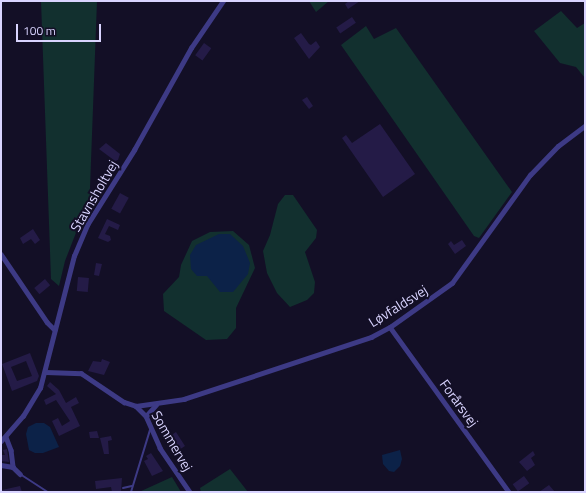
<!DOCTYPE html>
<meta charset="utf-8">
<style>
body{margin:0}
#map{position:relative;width:586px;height:493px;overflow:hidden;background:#130f26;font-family:"Titillium Web",sans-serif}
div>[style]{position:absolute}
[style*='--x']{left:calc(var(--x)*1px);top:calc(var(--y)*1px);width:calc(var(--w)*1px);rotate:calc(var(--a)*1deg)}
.green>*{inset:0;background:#12302f}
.water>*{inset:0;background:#0c2248}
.building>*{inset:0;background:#241b47;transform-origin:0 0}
.service>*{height:2px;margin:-1px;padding:0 1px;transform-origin:1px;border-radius:1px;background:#3d3a85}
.minor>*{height:4.5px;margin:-2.25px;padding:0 2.25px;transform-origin:2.25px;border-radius:2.25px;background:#3d3a85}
span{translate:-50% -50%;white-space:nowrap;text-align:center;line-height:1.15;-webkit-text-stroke:4px #130f26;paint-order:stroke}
.street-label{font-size:14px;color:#d9d4ff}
.frame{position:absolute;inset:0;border:2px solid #d9d4ff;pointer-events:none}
.scale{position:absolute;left:16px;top:24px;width:85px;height:18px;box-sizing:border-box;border:2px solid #d9d4ff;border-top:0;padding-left:5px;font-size:12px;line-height:14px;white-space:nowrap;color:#d9d4ff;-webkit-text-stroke:3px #130f26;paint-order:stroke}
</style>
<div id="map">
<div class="green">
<i style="clip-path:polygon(41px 1px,97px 1px,90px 188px,93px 197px,79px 225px,65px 261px,59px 286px,51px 279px)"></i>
<i style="clip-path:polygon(309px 1px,329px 1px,316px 12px)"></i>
<i style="clip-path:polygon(561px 11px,577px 28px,585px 23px,585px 78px,576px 67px,560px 63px,534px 31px)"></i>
<i style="clip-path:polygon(366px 26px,374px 39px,396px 28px,512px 192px,479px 238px,474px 236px,341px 45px)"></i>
<i style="clip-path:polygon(285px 195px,293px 195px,317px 230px,316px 238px,305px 252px,315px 282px,314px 293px,307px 300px,290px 307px,277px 293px,267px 273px,263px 251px,270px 235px,278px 204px)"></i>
<i style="clip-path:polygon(233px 231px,249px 245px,255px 268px,236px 308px,236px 328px,227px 339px,206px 340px,164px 311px,163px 294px,179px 277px,181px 265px,192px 241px,210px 232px)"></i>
<i style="clip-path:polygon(230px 469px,248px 492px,201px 492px,200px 488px)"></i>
<i style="clip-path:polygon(172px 477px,181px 492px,139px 492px)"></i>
</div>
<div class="water">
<i style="clip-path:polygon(219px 234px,230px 234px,243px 246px,250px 263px,248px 274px,233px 292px,220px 292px,207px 276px,197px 276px,191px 269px,190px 255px,196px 245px)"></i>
<i style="clip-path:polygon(36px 423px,44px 423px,50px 427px,59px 447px,43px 453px,35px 453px,29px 450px,26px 434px,28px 427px)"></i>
<i style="clip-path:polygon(400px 450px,402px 459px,400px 466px,394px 472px,389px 471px,383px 464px,382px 455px)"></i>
</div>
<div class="building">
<i style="clip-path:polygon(349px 1px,360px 1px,348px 9px,345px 4px)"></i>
<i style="left:352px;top:17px;width:7px;height:19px;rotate:56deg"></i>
<i style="clip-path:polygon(301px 33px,309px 44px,311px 45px,316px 41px,320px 47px,309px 59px,294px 38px)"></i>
<i style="left:204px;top:43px;width:9px;height:15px;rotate:36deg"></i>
<i style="clip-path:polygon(307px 97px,313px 106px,309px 109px,302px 100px)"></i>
<i style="clip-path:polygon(380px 124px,415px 174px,383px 197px,342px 138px,346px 135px,352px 143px)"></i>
<i style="clip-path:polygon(106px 143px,120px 154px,118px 160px,115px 161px,99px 149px)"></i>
<i style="left:120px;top:193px;width:10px;height:18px;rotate:29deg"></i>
<i style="clip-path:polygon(107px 219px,120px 225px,118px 230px,109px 226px,105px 234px,110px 236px,111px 240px,108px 242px,98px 238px)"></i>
<i style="clip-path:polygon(33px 229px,40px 240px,35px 244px,31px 239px,23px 244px,20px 238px)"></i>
<i style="clip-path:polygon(462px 240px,466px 246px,455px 254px,448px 244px,451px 241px,454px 245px)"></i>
<i style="clip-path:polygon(96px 263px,102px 264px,99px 276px,94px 275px)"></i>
<i style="left:78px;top:277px;width:11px;height:14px;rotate:5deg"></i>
<i style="left:45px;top:279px;width:8px;height:14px;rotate:50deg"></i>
<i style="clip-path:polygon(evenodd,30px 353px,39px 376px,37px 381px,12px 391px,2px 364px,30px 353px,26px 361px,32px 376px,17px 381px,11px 367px,26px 361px)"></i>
<i style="clip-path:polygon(102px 359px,110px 362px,104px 375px,88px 371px,93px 361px,101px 362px)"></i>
<i style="clip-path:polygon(50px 382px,59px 390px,66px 403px,76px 397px,79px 403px,71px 407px,80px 426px,59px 436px,52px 421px,58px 418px,62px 426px,70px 421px,56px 400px,46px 405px,44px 400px,56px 394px,47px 386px)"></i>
<i style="clip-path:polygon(97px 431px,99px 438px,90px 438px,89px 432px)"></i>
<i style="clip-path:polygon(167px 432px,170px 436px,176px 432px,185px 446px,179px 450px,170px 437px,166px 440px,163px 435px)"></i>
<i style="clip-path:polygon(111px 436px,112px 440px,108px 441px,109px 454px,104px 454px,100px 438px)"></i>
<i style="clip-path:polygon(7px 449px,9px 462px,1px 461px,1px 455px,5px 455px,3px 450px)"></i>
<i style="clip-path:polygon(533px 451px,535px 455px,531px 458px,535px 465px,527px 471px,519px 462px)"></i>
<i style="clip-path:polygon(151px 453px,163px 471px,152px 476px,144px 461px,148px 459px,146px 456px)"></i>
<i style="left:524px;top:476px;width:9px;height:14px;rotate:54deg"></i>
<i style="clip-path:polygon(122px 478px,121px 492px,112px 492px,111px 487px,96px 489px,95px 481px)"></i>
<i style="clip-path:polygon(549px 485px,555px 492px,539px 492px)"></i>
<i style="clip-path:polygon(20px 486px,22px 492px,2px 492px,2px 490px)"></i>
</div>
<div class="service">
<i style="--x:20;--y:474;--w:33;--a:33"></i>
<i style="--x:123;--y:488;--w:9;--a:-13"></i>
<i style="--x:131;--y:492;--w:65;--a:-73"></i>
</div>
<div class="minor">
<i style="--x:1;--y:254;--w:82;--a:55.9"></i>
<i style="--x:47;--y:322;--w:11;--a:45"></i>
<i style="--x:390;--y:327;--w:203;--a:54.2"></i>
<i style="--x:46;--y:372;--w:35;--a:2"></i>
<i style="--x:81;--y:373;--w:52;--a:34"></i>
<i style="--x:124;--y:402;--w:13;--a:18"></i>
<i style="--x:136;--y:406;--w:14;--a:45"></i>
<i style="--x:146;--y:416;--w:35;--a:66"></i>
<i style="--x:160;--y:448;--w:53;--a:55.7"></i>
<i style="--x:136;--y:406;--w:49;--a:-8.3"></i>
<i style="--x:184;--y:399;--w:197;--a:-18.3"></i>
<i style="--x:371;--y:337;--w:21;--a:-28"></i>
<i style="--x:390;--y:327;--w:76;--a:-35.4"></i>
<i style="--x:452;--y:283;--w:133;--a:-54.2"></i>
<i style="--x:530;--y:175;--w:40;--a:-46"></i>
<i style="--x:558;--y:146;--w:34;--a:-37"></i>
<i style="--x:146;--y:416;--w:15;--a:-48"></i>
<i style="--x:6;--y:437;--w:14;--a:69"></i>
<i style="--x:11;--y:450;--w:17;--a:83"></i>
<i style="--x:13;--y:467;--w:10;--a:45"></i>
<i style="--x:1;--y:441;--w:33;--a:-49"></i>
<i style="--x:23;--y:416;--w:33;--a:-59"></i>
<i style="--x:40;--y:388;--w:136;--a:-75.6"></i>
<i style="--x:74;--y:256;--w:34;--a:-67"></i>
<i style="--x:87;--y:225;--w:89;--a:-57.9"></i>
<i style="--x:134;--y:150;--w:117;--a:-60.8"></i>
<i style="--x:191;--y:48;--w:57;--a:-55.8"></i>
<i style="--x:1;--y:465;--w:12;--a:9"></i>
</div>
<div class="street-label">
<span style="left:94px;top:196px;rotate:-60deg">Stavnsholtvej</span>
<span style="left:398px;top:306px;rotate:-32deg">Løvfaldsvej</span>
<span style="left:459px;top:403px;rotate:54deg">Forårsvej</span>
<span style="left:172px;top:441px;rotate:60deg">Sommervej</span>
</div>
<div class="frame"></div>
<div class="scale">100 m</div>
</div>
